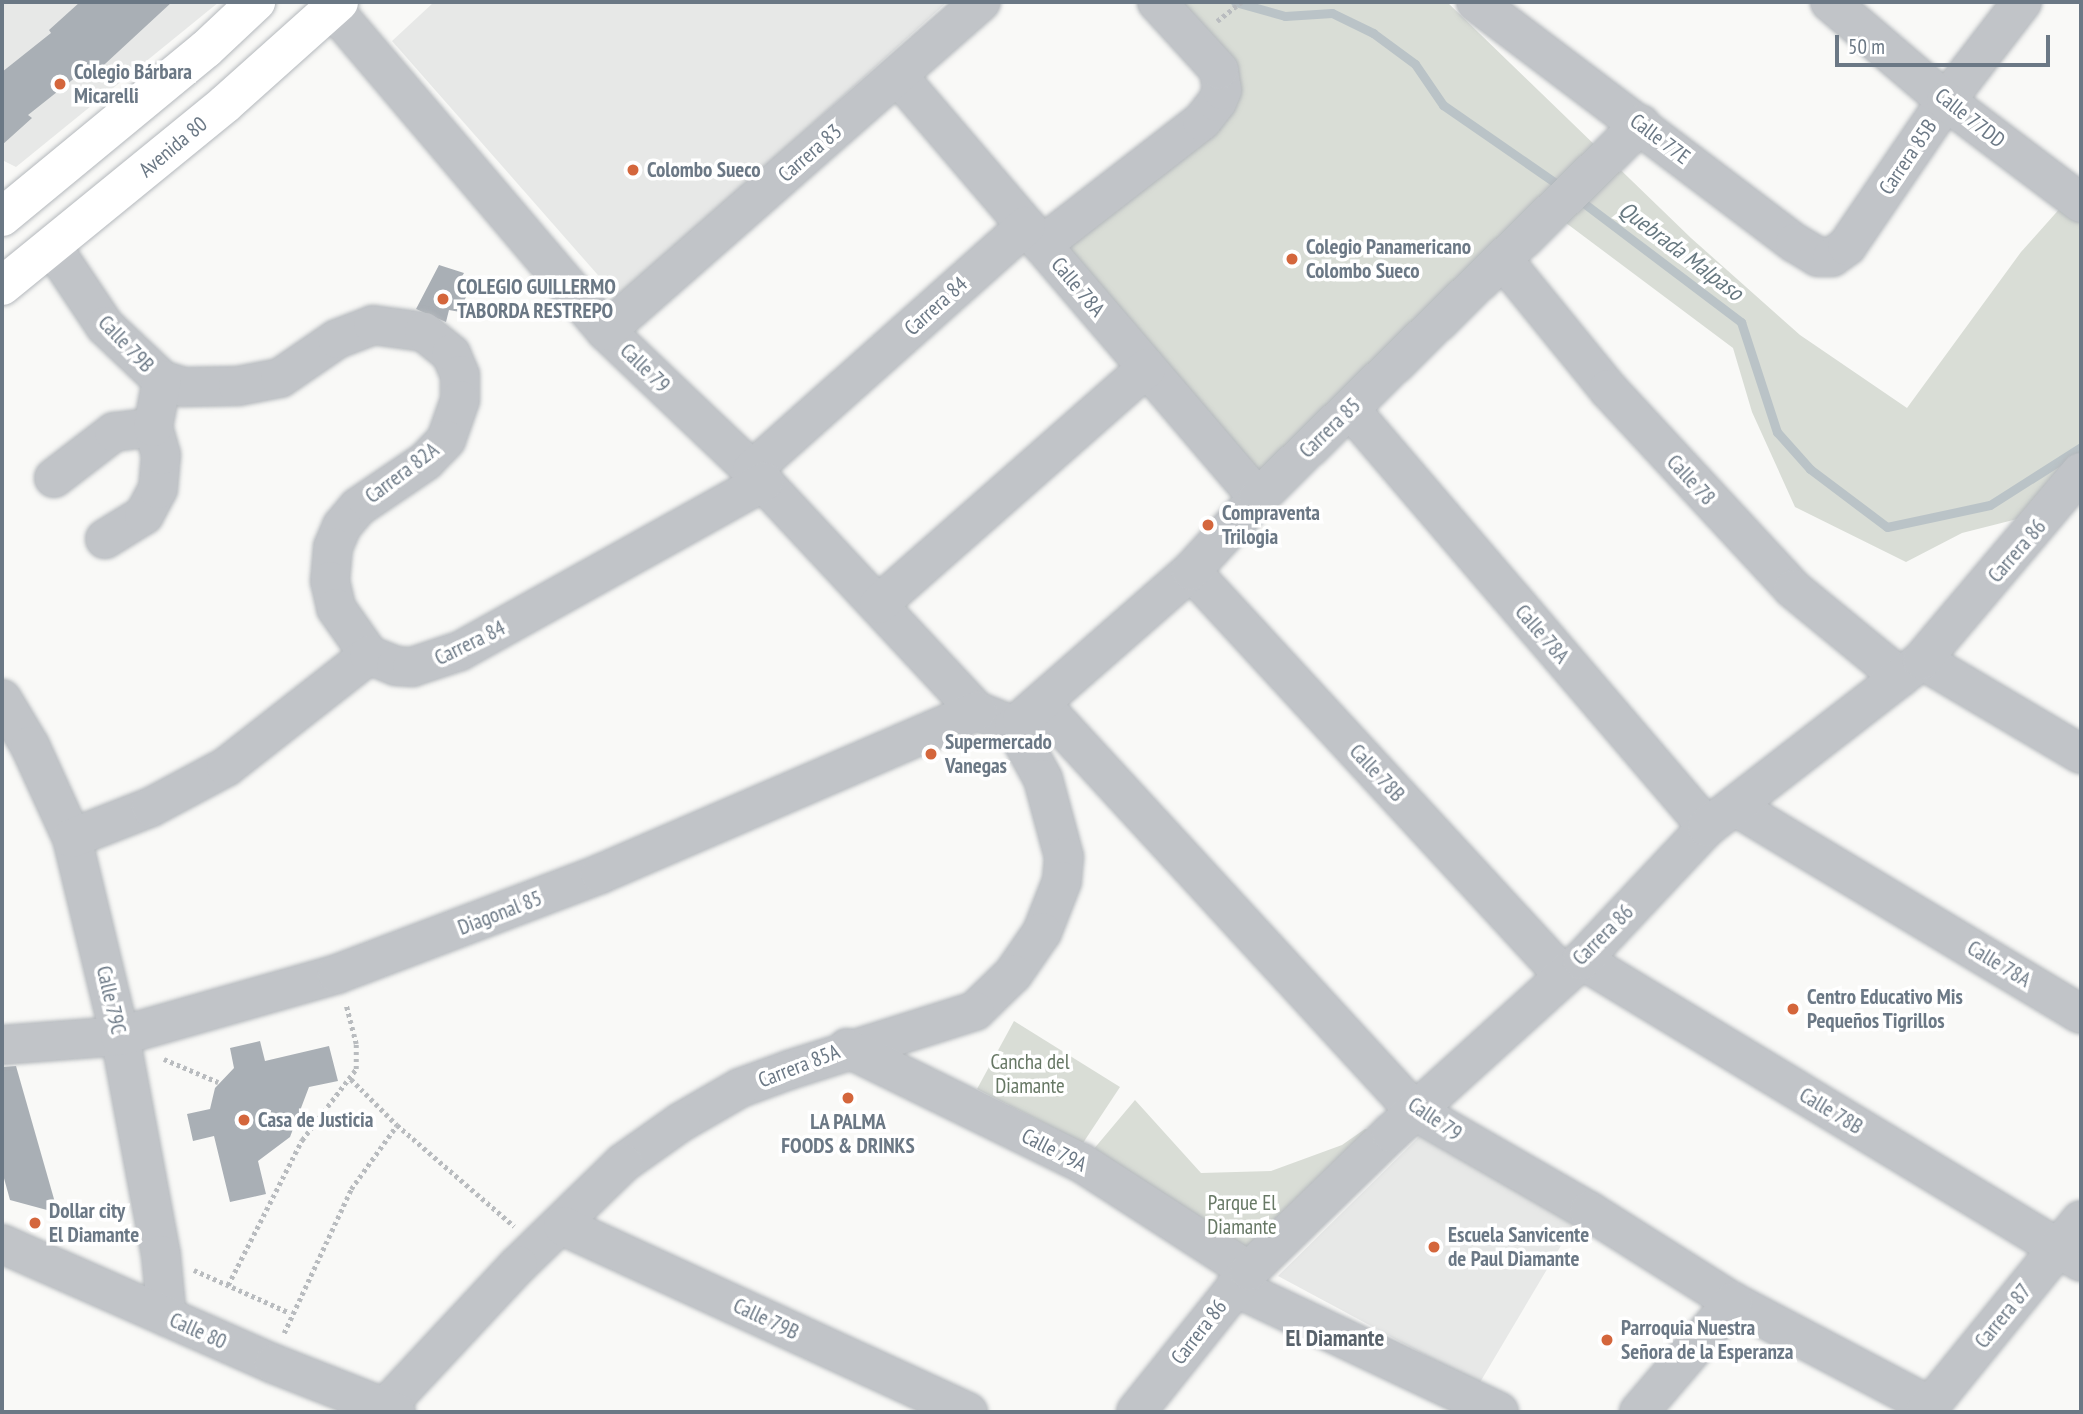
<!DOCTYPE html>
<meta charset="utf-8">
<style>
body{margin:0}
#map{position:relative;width:2083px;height:1414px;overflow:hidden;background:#f9f9f7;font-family:"PT Sans Narrow",sans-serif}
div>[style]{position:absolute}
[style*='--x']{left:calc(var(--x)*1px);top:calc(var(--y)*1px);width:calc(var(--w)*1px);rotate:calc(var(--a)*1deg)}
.built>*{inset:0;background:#e7e8e7}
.green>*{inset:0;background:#d9ddd6}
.stream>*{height:9px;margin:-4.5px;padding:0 4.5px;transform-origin:4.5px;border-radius:4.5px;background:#bac3c7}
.building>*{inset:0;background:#a9afb5}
.path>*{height:4.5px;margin-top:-2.25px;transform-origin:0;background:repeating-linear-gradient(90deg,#b9bcbf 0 3.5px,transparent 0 7px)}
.roads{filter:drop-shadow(0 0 2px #b4b8bc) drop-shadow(0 0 2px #b4b8bc)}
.minor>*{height:38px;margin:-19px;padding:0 19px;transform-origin:19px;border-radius:19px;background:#c1c4c8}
.major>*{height:38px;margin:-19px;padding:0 19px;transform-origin:19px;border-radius:19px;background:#fff}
.dots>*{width:19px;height:19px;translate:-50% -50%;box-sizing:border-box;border:4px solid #fff;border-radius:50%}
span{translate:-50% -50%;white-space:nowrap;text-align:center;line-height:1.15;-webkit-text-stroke:7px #fff;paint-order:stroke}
.poi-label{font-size:21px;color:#6b7885;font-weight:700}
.left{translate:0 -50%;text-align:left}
.street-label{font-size:21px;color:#6b7885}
.park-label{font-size:21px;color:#677865}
.water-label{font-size:23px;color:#677880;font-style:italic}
.neighbourhood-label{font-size:23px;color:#58626b;font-weight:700}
.frame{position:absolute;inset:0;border:4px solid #6b7885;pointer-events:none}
.scale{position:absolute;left:1835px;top:35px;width:215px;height:32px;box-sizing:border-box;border:4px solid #6b7885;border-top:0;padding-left:9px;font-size:21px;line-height:24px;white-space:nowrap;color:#6b7885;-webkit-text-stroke:5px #fff;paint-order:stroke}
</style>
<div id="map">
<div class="built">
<i style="clip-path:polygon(2px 2px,219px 2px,16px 167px,2px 160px)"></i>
<i style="clip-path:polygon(434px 2px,947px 2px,619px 299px,392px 41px)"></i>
<i style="clip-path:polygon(1425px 1131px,1578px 1217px,1479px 1384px,1278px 1276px)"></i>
</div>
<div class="green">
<i style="clip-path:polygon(1154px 2px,1447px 2px,1691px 238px,1800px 335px,1907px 408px,2021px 252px,2062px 206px,2081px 219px,2081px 464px,2049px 511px,1962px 533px,1906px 562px,1795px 507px,1752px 412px,1733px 348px,1562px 220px,1260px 501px,1045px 243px,1222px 90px)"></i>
<i style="clip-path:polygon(1014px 1021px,1120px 1087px,1083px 1143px,977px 1089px)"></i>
<i style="clip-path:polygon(1135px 1100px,1201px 1173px,1271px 1171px,1342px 1145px,1365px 1129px,1391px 1133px,1249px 1271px,1082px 1163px)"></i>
</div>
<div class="stream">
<i style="--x:1235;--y:2;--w:52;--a:15.6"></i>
<i style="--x:1285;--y:16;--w:47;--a:-3.7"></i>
<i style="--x:1332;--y:13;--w:46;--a:26"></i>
<i style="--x:1373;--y:33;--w:52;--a:36.4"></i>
<i style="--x:1415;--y:64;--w:50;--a:55.7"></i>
<i style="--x:1443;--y:105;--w:146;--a:34.7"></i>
<i style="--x:1577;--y:198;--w:206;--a:37.1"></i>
<i style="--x:1741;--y:322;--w:116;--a:71.9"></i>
<i style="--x:1777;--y:432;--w:50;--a:48.3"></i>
<i style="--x:1810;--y:469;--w:96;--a:37"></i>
<i style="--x:1887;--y:527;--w:105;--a:-12.1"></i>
<i style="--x:1990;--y:505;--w:108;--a:-32.5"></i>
</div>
<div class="building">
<i style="clip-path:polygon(80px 2px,172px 2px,92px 76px,86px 69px,28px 115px,32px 118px,2px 145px,2px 72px,51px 33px,49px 30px)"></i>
<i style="clip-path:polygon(439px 265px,464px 273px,457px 285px,469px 289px,460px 312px,449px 310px,446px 322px,416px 309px)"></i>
<i style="clip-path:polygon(260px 1041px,265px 1061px,329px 1046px,338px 1081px,309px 1087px,290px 1137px,258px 1161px,266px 1194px,230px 1202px,214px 1136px,193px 1141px,187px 1114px,210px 1109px,215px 1088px,234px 1068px,230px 1048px)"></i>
<i style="clip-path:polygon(16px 1066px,58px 1213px,10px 1200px,2px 1171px,2px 1067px)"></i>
</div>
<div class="path">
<i style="--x:1217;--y:21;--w:31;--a:-38"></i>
<i style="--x:164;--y:1059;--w:59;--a:23.1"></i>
<i style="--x:351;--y:1079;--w:65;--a:45"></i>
<i style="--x:397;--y:1125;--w:155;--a:40.8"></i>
<i style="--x:194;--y:1270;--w:105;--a:24.1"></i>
<i style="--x:228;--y:1285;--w:163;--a:-63"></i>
<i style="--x:302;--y:1140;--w:89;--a:-52.7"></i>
<i style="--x:356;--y:1069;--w:25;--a:-90"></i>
<i style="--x:356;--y:1044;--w:40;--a:-104.4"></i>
<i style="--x:284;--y:1333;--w:159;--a:-65"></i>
<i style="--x:351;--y:1189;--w:79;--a:-54.3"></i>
</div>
<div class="roads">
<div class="minor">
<i style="--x:1476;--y:2;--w:400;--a:37.1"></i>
<i style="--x:1795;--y:243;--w:27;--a:31"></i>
<i style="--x:1818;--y:257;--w:14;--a:0"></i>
<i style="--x:1832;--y:257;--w:19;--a:-36"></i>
<i style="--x:1847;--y:246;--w:176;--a:-55.7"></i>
<i style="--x:1946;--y:101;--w:125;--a:-52.5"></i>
<i style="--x:1830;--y:2;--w:153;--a:40.5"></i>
<i style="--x:1946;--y:101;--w:169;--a:37.1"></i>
<i style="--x:332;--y:8;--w:424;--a:49.7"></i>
<i style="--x:606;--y:331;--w:202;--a:43.6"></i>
<i style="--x:752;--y:470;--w:330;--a:47"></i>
<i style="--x:977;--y:711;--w:40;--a:22"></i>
<i style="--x:1014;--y:726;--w:60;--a:61.3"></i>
<i style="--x:1043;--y:779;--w:81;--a:74.9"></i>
<i style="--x:1064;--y:857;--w:24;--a:95"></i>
<i style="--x:1062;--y:881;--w:55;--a:111.4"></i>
<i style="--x:1042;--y:932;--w:51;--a:124.6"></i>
<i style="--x:1013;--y:974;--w:53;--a:135.8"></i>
<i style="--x:975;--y:1011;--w:195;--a:162.4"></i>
<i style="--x:789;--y:1070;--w:52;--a:159.8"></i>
<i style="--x:740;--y:1088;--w:68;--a:150"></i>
<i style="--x:681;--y:1122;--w:71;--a:144.7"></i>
<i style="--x:623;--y:1163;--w:146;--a:135.8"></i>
<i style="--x:518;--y:1265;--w:201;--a:133"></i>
<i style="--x:898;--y:76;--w:555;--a:49.53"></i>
<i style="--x:1042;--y:245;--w:202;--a:-37.8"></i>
<i style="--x:1202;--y:121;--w:24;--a:-52"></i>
<i style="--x:1217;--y:102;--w:13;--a:-67"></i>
<i style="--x:1222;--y:90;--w:20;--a:-99"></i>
<i style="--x:1219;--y:70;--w:92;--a:-132.4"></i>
<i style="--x:53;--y:248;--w:94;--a:56.3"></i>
<i style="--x:105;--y:326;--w:79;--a:43.5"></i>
<i style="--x:162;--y:380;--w:23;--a:18"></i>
<i style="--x:184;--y:387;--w:54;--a:-1.1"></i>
<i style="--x:238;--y:386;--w:43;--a:-10.8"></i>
<i style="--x:280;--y:378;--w:69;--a:-34.4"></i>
<i style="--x:337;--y:339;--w:39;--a:-21"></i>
<i style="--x:373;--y:325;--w:51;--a:7.8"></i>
<i style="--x:424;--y:332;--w:35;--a:39"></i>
<i style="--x:451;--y:354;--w:23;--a:67"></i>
<i style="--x:460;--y:375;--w:25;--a:90"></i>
<i style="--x:460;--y:400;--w:42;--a:109.3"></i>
<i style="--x:446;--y:440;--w:29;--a:134"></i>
<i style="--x:426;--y:461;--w:82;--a:145.9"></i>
<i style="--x:358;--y:507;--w:25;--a:130"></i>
<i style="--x:342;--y:526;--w:23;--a:113"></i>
<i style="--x:333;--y:547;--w:34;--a:95"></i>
<i style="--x:330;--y:581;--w:28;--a:77"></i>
<i style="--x:336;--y:608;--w:57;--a:54.9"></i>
<i style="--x:1504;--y:261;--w:165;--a:50.9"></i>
<i style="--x:1608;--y:389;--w:272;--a:47.2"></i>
<i style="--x:1793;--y:589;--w:139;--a:39.4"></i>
<i style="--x:606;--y:331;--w:499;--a:-41.3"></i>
<i style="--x:1350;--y:409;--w:550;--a:49.5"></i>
<i style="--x:752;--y:470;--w:367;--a:-41.7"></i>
<i style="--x:54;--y:478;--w:76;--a:-37.5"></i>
<i style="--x:114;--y:432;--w:39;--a:-7"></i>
<i style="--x:105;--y:539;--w:46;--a:-31.6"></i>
<i style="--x:144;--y:515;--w:30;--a:-62"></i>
<i style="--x:158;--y:489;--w:34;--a:-85"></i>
<i style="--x:161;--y:455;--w:29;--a:-106"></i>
<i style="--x:153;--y:427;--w:48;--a:-79.2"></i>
<i style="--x:1191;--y:571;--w:549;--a:47.36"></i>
<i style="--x:879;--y:604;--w:357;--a:-41.4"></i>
<i style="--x:1922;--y:660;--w:185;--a:30.6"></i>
<i style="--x:2;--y:699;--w:55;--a:59.2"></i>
<i style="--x:30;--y:746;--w:101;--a:65.5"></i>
<i style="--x:72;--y:838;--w:204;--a:76.4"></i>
<i style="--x:120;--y:1036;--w:223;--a:79.4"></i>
<i style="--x:161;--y:1255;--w:62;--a:84.5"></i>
<i style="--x:1042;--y:705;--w:551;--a:47.43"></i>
<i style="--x:1415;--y:1111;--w:201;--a:29.9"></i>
<i style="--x:1589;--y:1211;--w:170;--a:32.3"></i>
<i style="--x:1733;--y:1302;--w:223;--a:27.8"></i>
<i style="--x:1022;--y:719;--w:225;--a:-41.2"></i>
<i style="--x:1191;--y:571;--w:99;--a:-47.5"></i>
<i style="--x:1258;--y:498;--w:535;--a:-44.32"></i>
<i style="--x:1736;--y:807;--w:402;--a:31"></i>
<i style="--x:72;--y:838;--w:85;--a:-21.4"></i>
<i style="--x:151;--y:807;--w:85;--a:-28.1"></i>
<i style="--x:226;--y:767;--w:182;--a:-38.1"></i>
<i style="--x:369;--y:655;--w:29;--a:22"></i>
<i style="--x:396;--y:666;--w:16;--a:4"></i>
<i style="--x:412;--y:667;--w:51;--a:-18.4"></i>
<i style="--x:460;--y:651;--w:348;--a:-29.1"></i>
<i style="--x:1582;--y:960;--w:583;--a:31.18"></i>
<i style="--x:2;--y:1045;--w:118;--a:-4.4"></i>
<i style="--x:120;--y:1036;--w:226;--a:-15.9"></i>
<i style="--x:337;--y:974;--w:281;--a:-20.8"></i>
<i style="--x:600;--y:874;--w:411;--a:-23.4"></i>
<i style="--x:847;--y:1048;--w:262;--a:26.1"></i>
<i style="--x:1082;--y:1163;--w:199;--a:32.9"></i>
<i style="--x:563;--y:1226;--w:446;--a:24.7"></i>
<i style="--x:2;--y:1244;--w:297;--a:23.8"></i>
<i style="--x:274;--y:1364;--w:131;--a:21.5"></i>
<i style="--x:1235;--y:1287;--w:292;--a:25.3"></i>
<i style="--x:1136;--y:1412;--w:181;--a:-51.3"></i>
<i style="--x:1249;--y:1271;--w:198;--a:-44.2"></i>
<i style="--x:1391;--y:1133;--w:258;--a:-42.2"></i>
<i style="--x:1582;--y:960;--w:183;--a:-46.8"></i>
<i style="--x:1707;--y:827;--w:272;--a:-37.8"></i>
<i style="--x:1922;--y:660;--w:246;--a:-49.8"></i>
<i style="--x:1639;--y:1412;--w:145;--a:-49.5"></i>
<i style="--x:1925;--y:1412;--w:247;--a:-50.9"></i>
</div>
<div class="major">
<i style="--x:2;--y:217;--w:264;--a:-39.5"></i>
<i style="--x:206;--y:49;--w:69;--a:-43.2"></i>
<i style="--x:2;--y:286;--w:288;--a:-39.2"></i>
<i style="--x:225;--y:104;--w:153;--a:-41.8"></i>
</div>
</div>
<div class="dots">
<i style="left:60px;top:84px;background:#d4663c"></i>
<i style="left:633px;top:170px;background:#d4663c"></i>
<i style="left:1292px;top:259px;background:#d4663c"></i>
<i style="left:443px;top:299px;background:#d4663c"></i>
<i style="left:1208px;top:525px;background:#d4663c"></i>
<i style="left:931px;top:754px;background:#d4663c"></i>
<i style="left:1793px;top:1009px;background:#d4663c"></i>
<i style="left:848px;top:1098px;background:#d4663c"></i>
<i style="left:244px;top:1120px;background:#d4663c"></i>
<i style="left:35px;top:1223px;background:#d4663c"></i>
<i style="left:1434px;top:1247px;background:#d4663c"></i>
<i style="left:1607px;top:1340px;background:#d4663c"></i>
</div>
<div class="poi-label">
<span class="left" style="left:74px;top:84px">Colegio Bárbara<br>Micarelli</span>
<span class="left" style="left:647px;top:170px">Colombo Sueco</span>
<span class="left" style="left:1306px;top:259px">Colegio Panamericano<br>Colombo Sueco</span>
<span class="left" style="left:457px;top:299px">COLEGIO GUILLERMO<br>TABORDA RESTREPO</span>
<span class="left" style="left:1222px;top:525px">Compraventa<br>Trilogia</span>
<span class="left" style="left:945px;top:754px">Supermercado<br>Vanegas</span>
<span class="left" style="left:1807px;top:1009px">Centro Educativo Mis<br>Pequeños Tigrillos</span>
<span class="left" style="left:258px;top:1120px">Casa de Justicia</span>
<span style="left:848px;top:1134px">LA PALMA<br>FOODS &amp; DRINKS</span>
<span class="left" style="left:49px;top:1223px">Dollar city<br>El Diamante</span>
<span class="left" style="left:1448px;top:1247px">Escuela Sanvicente<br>de Paul Diamante</span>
<span class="left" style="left:1621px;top:1340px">Parroquia Nuestra<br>Señora de la Esperanza</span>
</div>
<div class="street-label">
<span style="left:1970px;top:118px;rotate:38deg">Calle 77DD</span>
<span style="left:1660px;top:139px;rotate:37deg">Calle 77E</span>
<span style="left:173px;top:147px;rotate:-40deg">Avenida 80</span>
<span style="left:810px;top:153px;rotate:-41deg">Carrera 83</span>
<span style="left:1908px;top:157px;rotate:-56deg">Carrera 85B</span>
<span style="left:1078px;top:287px;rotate:50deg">Calle 78A</span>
<span style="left:936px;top:306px;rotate:-42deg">Carrera 84</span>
<span style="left:126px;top:344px;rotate:46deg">Calle 79B</span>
<span style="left:645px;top:368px;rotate:44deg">Calle 79</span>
<span style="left:1330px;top:428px;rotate:-44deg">Carrera 85</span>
<span style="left:402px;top:473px;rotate:-37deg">Carrera 82A</span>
<span style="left:1691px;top:480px;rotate:47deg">Calle 78</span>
<span style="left:2017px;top:551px;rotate:-49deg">Carrera 86</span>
<span style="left:1542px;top:634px;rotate:49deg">Calle 78A</span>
<span style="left:470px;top:643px;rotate:-26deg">Carrera 84</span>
<span style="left:1377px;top:773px;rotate:47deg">Calle 78B</span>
<span style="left:500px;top:913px;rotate:-21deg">Diagonal 85</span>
<span style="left:1603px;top:935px;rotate:-45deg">Carrera 86</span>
<span style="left:1999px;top:964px;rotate:31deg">Calle 78A</span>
<span style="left:111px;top:1000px;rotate:77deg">Calle 79C</span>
<span style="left:799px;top:1066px;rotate:-21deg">Carrera 85A</span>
<span style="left:1831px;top:1111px;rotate:31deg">Calle 78B</span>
<span style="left:1435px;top:1119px;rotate:34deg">Calle 79</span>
<span style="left:1054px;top:1150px;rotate:27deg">Calle 79A</span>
<span style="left:2003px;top:1316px;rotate:-51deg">Carrera 87</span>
<span style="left:766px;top:1319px;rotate:25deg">Calle 79B</span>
<span style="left:198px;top:1331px;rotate:24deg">Calle 80</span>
<span style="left:1199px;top:1332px;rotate:-52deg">Carrera 86</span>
</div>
<div class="park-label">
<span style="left:1030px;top:1074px">Cancha del<br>Diamante</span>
<span style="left:1242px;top:1215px">Parque El<br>Diamante</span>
</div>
<div class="water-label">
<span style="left:1681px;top:251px;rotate:37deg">Quebrada Malpaso</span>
</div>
<div class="neighbourhood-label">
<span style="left:1335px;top:1338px">El Diamante</span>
</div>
<div class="frame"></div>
<div class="scale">50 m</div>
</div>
